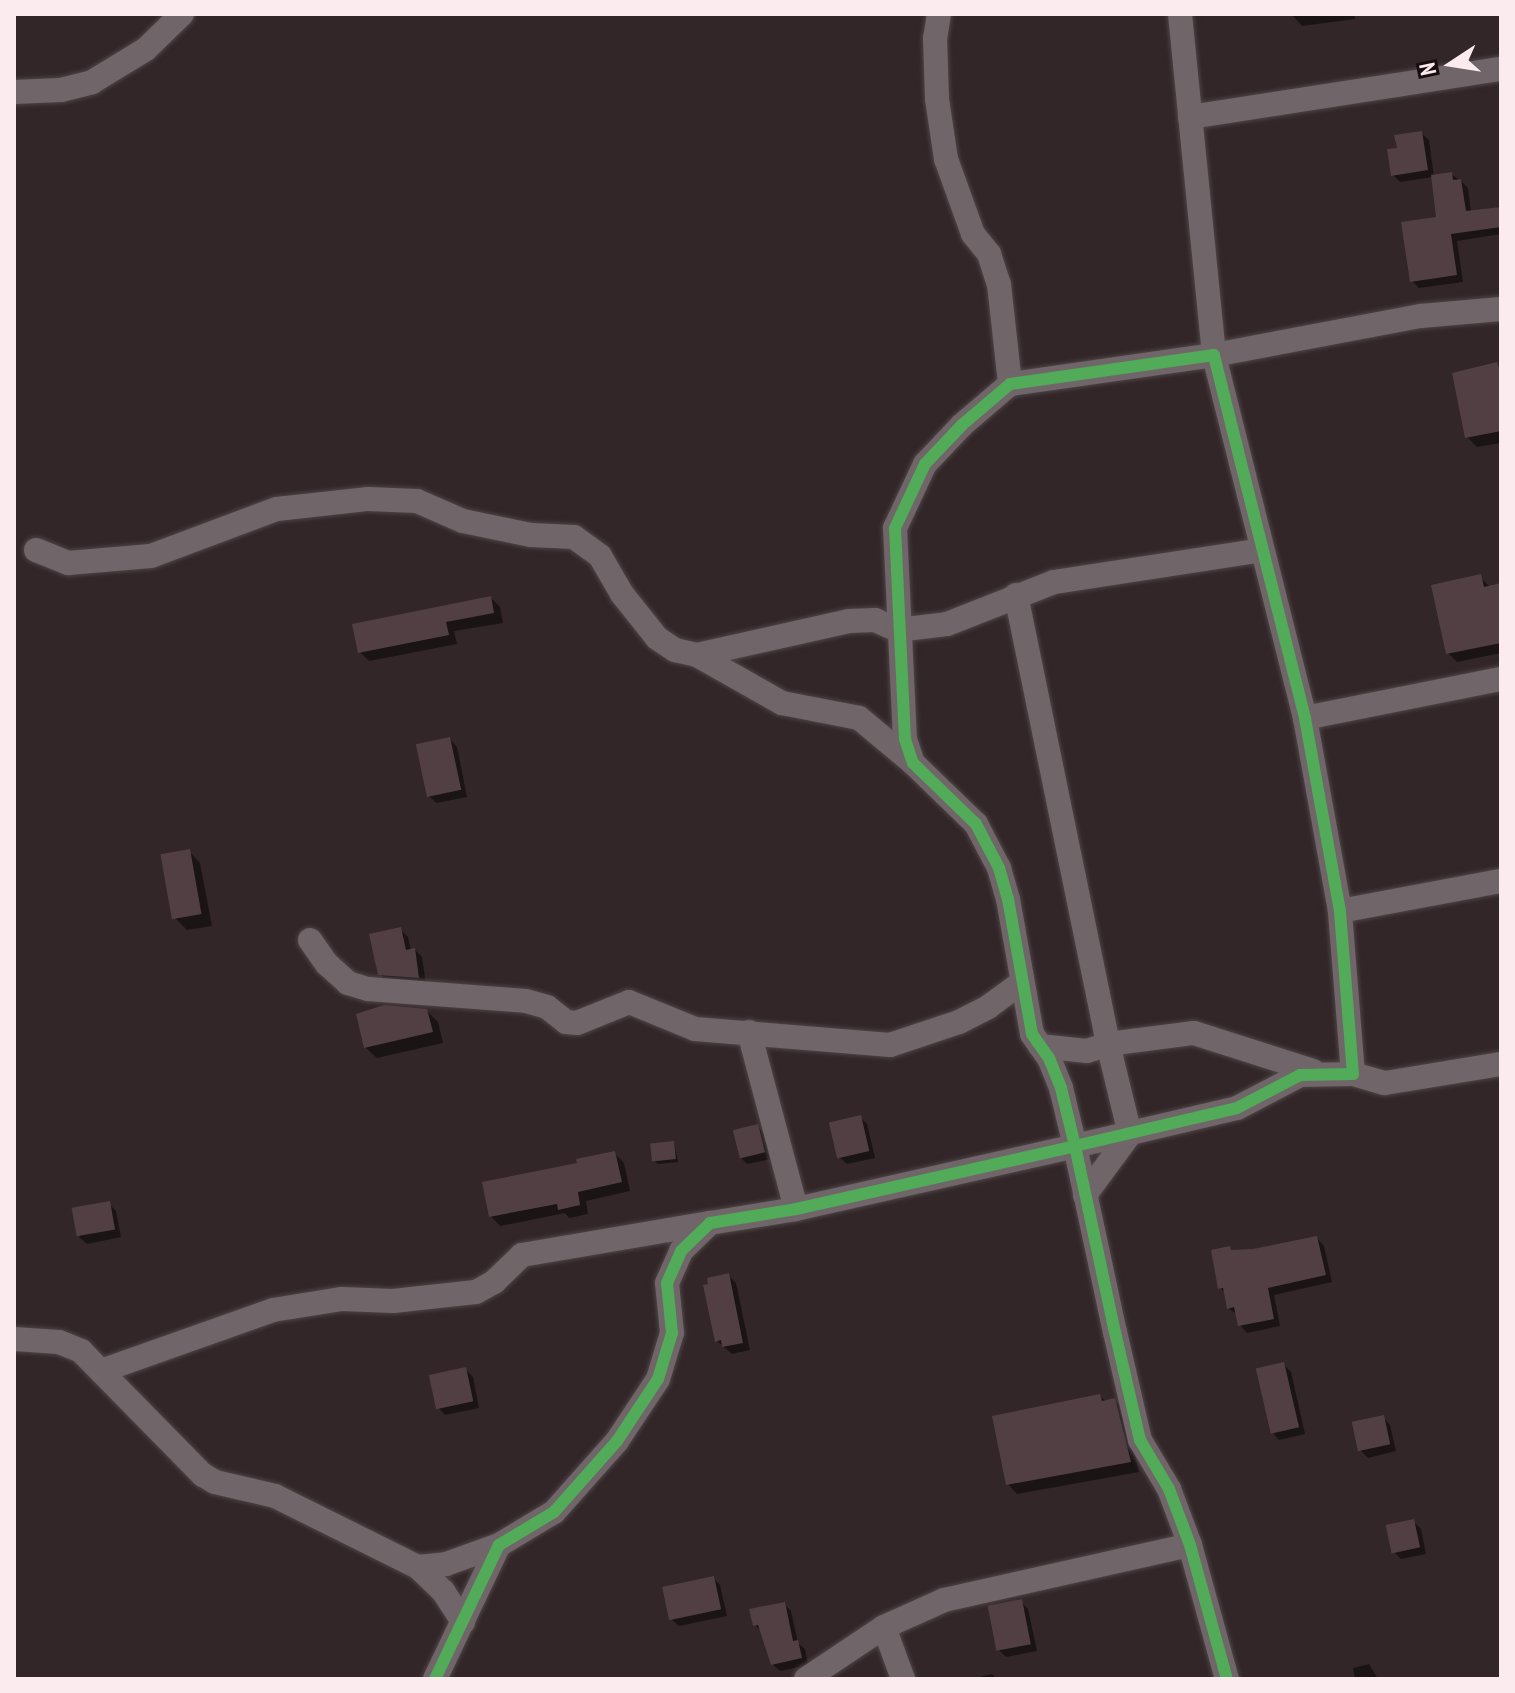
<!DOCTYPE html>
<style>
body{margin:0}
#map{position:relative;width:1515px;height:1693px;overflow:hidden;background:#322629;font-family:"PT Sans Narrow",sans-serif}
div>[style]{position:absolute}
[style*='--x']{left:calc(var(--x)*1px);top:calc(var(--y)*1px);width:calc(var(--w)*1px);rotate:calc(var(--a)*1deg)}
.shadow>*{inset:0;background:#0007}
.building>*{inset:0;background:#523f44;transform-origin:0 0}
.roads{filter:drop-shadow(0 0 2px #4e4446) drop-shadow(0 0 2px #4e4446)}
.minor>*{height:24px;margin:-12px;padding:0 12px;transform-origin:12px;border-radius:12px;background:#706568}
.cycleway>*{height:12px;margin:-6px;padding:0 6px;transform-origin:6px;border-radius:6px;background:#51ab58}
span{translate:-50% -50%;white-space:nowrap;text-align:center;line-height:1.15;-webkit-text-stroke:6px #180d10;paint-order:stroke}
.frame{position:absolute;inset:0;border:16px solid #fcebee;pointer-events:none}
.north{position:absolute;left:1411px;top:24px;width:80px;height:80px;-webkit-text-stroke:6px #180d10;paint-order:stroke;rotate:258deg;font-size:22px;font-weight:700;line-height:32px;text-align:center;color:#fcebee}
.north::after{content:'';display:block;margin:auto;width:28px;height:36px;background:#fcebee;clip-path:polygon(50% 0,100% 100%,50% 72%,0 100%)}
</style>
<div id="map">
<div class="shadow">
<i style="clip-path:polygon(1354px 14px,1355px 19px,1302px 26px,1291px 14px)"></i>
<i style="clip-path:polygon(1421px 133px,1429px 140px,1434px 177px,1451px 174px,1461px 181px,1468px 188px,1471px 212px,1501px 208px,1501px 234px,1457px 241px,1463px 282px,1419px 288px,1412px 281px,1439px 217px,1433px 177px,1400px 182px,1393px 175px,1399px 149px)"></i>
<i style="clip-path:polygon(1496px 364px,1501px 369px,1501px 443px,1477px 447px,1467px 437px)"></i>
<i style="clip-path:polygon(1480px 577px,1490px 587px,1501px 585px,1501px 653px,1457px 662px,1448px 653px)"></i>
<i style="clip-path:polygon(491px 598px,500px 607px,503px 623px,454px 631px,457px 644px,369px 661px,360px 652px)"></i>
<i style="clip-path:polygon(450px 739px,457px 747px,467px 797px,436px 803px,429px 796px)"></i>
<i style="clip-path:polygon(189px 851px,200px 863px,212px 926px,187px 930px,176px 919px)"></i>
<i style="clip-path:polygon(400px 929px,408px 937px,411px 951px,415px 950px,422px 957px,426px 984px,387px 981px,380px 974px)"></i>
<i style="clip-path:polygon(426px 1010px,438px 1022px,443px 1043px,377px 1058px,365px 1047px)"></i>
<i style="clip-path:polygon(860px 1117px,867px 1124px,875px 1158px,847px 1164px,839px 1157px)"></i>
<i style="clip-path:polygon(757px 1126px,765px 1134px,771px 1159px,747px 1164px,739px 1156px)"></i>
<i style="clip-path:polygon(674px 1143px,678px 1162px,658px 1164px,654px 1161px)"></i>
<i style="clip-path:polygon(614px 1153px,624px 1163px,630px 1191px,586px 1201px,588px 1214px,569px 1218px,565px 1213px,500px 1226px,491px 1216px)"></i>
<i style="clip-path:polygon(109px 1204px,116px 1211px,121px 1237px,87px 1244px,79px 1237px)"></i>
<i style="clip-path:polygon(1317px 1238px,1324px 1246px,1332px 1282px,1274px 1295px,1280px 1326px,1247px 1333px,1240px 1325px,1238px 1315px,1228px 1308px,1226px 1294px,1220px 1288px,1230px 1249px,1233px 1252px,1253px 1251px)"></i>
<i style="clip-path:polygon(729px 1276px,736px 1283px,750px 1350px,732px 1354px,717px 1341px)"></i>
<i style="clip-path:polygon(1283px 1364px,1291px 1372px,1305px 1434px,1279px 1440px,1272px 1432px)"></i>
<i style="clip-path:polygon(465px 1369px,473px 1377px,479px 1408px,445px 1415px,438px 1407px)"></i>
<i style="clip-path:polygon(1100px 1396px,1106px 1402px,1114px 1400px,1124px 1410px,1139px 1472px,1017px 1494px,1008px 1484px)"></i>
<i style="clip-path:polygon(1383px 1417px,1390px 1425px,1396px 1451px,1368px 1458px,1360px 1450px)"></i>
<i style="clip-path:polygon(1414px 1522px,1421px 1529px,1426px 1554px,1401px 1559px,1394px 1552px)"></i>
<i style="clip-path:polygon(713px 1578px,720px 1585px,727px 1616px,679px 1626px,671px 1619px)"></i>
<i style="clip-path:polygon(1021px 1602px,1028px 1609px,1037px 1651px,1006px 1657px,999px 1650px)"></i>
<i style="clip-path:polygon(784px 1604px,791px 1611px,798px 1643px,805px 1649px,808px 1665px,780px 1671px,772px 1664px,763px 1633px,755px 1625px)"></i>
<i style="clip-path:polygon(1369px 1664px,1378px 1679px,1355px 1679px,1353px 1668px)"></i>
<i style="clip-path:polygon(992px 1674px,997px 1679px,971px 1679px)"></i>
</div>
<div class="building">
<i style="clip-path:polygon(1422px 131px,1428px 170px,1391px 176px,1387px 149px,1397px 148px,1394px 135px)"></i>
<i style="clip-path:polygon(1452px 172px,1453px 180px,1461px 179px,1466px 211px,1501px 207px,1501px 227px,1451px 234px,1457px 275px,1410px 282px,1401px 222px,1436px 217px,1431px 175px)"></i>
<i style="clip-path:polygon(1497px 362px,1501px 373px,1501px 431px,1465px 438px,1452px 373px)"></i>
<i style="clip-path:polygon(1481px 574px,1484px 587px,1501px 583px,1501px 643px,1446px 654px,1431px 585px)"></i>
<i style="clip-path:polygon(491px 596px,494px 613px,446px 622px,449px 635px,358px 653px,352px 624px)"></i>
<i style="left:450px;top:737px;width:54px;height:35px;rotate:78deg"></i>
<i style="left:190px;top:849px;width:66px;height:30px;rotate:80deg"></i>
<i style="clip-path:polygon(401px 927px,406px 950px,415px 948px,419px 978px,378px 975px,369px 934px)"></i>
<i style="clip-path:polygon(384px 1005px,427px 1009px,433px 1032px,364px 1048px,356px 1014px)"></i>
<i style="left:861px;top:1115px;width:37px;height:33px;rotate:77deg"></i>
<i style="left:758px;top:1124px;width:29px;height:26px;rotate:76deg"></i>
<i style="left:674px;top:1141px;width:18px;height:24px;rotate:84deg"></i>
<i style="clip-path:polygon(615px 1151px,622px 1182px,578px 1192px,580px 1205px,558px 1210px,557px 1204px,489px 1217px,482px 1182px,577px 1163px,576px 1159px)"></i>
<i style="left:110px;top:1201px;width:29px;height:39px;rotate:80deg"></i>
<i style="clip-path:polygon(1317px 1236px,1326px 1275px,1268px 1288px,1274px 1319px,1238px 1326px,1234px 1307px,1227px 1309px,1223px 1288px,1218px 1289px,1211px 1250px,1230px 1246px,1231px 1250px,1253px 1249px)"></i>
<i style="clip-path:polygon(729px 1273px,743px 1343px,722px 1347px,721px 1340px,715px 1342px,703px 1285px,708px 1284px,707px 1278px)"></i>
<i style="left:1284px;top:1362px;width:67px;height:29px;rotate:77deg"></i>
<i style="left:466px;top:1367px;width:35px;height:38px;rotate:78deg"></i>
<i style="clip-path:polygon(1100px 1394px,1102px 1401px,1115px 1398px,1131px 1462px,1006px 1485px,992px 1416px)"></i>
<i style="left:1384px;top:1415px;width:30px;height:33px;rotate:78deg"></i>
<i style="left:1414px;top:1519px;width:29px;height:29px;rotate:78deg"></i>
<i style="left:714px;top:1576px;width:34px;height:53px;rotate:78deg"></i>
<i style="left:1022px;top:1599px;width:46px;height:35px;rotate:79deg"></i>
<i style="clip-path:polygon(785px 1602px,793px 1641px,798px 1640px,802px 1658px,771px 1665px,758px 1625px,753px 1626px,749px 1609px)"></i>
</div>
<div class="roads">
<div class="minor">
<i style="--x:939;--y:14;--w:24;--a:99"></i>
<i style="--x:935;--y:38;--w:61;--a:88.1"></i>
<i style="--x:937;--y:99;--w:61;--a:81.5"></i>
<i style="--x:946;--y:159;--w:80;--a:70.2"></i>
<i style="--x:973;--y:234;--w:26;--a:51"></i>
<i style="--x:989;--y:254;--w:32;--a:72"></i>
<i style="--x:999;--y:284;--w:101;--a:83.7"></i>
<i style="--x:1180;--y:14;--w:343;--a:84.3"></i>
<i style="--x:1214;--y:355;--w:211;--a:-10.7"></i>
<i style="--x:1421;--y:316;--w:80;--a:-5"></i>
<i style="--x:14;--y:92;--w:47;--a:-2.4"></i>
<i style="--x:61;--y:90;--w:32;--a:-14"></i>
<i style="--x:92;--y:82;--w:63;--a:-31.4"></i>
<i style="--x:146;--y:49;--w:50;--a:-44.2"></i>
<i style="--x:1190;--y:117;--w:315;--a:-8.8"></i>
<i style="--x:36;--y:550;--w:35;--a:22"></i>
<i style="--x:68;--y:563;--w:83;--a:-4.8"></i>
<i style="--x:151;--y:556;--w:134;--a:-20.5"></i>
<i style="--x:277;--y:509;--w:92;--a:-6.3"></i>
<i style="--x:368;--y:499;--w:49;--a:2.3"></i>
<i style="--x:417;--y:501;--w:50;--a:23.5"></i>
<i style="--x:463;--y:521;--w:69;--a:11.6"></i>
<i style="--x:531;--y:535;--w:43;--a:2.7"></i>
<i style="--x:574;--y:537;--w:32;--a:36"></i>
<i style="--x:600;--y:556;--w:44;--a:59.9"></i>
<i style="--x:622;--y:594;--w:56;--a:51.5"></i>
<i style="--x:657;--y:638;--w:22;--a:34"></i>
<i style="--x:675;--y:650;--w:23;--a:13"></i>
<i style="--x:697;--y:655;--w:156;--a:-12.6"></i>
<i style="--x:849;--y:621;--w:26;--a:-2"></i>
<i style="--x:875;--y:620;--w:24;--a:24"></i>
<i style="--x:897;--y:630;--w:50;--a:-6.8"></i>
<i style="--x:947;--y:624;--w:115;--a:-21.4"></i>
<i style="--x:1054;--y:582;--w:210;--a:-8.7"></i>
<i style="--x:1016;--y:595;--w:458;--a:78.4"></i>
<i style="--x:1108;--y:1044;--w:93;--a:76.3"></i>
<i style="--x:1130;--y:1134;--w:76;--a:126.4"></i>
<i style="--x:697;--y:655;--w:98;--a:29.5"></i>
<i style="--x:782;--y:703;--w:78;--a:11"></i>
<i style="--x:859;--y:718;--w:69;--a:39.7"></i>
<i style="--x:1305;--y:718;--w:200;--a:-11.3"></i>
<i style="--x:1340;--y:911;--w:164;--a:-10.6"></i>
<i style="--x:310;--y:940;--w:29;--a:55"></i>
<i style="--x:327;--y:964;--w:28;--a:42"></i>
<i style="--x:348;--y:983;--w:21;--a:17"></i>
<i style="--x:368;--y:989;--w:158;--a:4.3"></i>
<i style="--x:526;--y:1001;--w:22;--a:16"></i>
<i style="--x:547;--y:1007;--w:24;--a:38"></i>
<i style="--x:566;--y:1022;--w:11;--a:5"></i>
<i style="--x:577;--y:1023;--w:56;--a:-22"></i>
<i style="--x:629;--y:1002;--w:71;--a:22.2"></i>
<i style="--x:695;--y:1029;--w:196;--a:4.7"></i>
<i style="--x:890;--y:1045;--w:73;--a:-18.4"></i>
<i style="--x:959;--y:1022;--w:33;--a:-27"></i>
<i style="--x:988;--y:1007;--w:41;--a:-36"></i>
<i style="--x:749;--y:1032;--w:183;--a:75.1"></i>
<i style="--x:1040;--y:1046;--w:47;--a:6.1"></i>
<i style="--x:1087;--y:1051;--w:22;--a:-18"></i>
<i style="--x:1108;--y:1044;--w:87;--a:-7.3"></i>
<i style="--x:1194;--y:1033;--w:125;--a:17.7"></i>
<i style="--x:1353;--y:1074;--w:33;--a:16"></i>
<i style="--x:1385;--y:1083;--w:118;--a:-9.3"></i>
<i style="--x:14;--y:1339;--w:45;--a:3.8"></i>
<i style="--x:59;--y:1342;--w:24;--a:22"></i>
<i style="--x:81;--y:1351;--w:174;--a:45.5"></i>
<i style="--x:203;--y:1475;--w:14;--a:30"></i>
<i style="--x:215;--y:1482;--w:62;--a:13.1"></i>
<i style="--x:275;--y:1496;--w:160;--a:26.4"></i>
<i style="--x:418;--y:1567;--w:28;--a:-6"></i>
<i style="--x:446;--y:1564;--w:56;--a:-19.7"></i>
<i style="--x:101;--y:1371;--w:182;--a:-19.5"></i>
<i style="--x:273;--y:1310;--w:70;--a:-9.1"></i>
<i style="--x:342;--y:1299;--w:51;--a:2.2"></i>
<i style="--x:393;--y:1301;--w:83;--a:-6.2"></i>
<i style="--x:476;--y:1292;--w:21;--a:-29"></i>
<i style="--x:494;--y:1282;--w:39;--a:-44"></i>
<i style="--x:522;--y:1255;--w:191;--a:-9.7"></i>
<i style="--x:418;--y:1567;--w:35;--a:44"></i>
<i style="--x:443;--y:1591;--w:37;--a:57"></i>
<i style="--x:884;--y:1627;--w:55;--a:69.9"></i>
<i style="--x:435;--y:1679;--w:148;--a:-64.5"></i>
<i style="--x:499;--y:1545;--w:64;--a:-31"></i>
<i style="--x:554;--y:1512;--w:95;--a:-48.4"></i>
<i style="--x:617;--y:1441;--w:74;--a:-56.5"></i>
<i style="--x:658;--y:1379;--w:48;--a:-73.1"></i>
<i style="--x:672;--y:1333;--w:50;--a:-95.7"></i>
<i style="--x:667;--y:1283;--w:35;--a:-66"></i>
<i style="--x:681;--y:1251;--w:40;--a:-44"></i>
<i style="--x:710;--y:1223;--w:87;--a:-9.2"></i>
<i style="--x:796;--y:1209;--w:286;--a:-12.7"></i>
<i style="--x:1075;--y:1146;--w:166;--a:-13.2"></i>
<i style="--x:1237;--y:1108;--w:71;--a:-27.6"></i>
<i style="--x:1300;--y:1075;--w:53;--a:-1.1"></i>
<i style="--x:1353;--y:1074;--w:164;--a:-94.6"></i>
<i style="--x:1340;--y:911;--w:196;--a:-100.3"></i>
<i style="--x:1305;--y:718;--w:374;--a:-104.1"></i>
<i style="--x:1214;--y:355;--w:206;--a:171.9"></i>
<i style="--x:1010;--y:384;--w:63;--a:139.5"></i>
<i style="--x:962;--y:425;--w:54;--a:133.5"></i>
<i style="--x:925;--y:464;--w:71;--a:115.1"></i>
<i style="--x:895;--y:528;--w:211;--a:87.3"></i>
<i style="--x:905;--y:739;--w:25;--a:72"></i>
<i style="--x:913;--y:763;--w:88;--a:44.1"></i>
<i style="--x:976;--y:824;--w:50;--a:62.4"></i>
<i style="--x:999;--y:868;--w:32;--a:74"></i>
<i style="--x:1008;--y:899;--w:137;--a:79.9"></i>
<i style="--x:1032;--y:1034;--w:29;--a:55"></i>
<i style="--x:1049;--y:1058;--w:32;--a:68"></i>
<i style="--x:1061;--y:1088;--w:60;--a:76.4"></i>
<i style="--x:1075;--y:1146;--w:190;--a:77.9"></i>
<i style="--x:1115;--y:1332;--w:111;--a:77"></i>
<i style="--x:1140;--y:1440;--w:57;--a:59.4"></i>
<i style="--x:1169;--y:1489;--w:60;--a:69.4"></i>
<i style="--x:1190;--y:1545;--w:139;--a:74.6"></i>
<i style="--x:806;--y:1679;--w:94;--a:-33.7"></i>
<i style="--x:884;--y:1627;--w:66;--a:-24.2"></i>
<i style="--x:944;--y:1600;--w:252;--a:-12.6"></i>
</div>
</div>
<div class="cycleway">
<i style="--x:435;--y:1679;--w:148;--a:-64.5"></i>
<i style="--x:499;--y:1545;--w:64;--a:-31"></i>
<i style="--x:554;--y:1512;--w:95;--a:-48.4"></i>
<i style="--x:617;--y:1441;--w:74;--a:-56.5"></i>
<i style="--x:658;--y:1379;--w:48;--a:-73.1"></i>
<i style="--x:672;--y:1333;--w:50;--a:-95.7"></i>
<i style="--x:667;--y:1283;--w:35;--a:-66"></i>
<i style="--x:681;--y:1251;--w:40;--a:-44"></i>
<i style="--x:710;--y:1223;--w:87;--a:-9.2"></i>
<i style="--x:796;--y:1209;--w:286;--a:-12.7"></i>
<i style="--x:1075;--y:1146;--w:166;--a:-13.2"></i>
<i style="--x:1237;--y:1108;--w:71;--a:-27.6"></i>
<i style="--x:1300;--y:1075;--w:53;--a:-1.1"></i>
<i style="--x:1353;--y:1074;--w:164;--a:-94.6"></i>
<i style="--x:1340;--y:911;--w:196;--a:-100.3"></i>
<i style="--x:1305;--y:718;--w:374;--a:-104.1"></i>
<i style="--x:1214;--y:355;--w:206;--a:171.9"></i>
<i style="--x:1010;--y:384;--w:63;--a:139.5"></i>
<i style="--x:962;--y:425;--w:54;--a:133.5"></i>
<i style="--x:925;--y:464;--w:71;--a:115.1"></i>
<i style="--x:895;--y:528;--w:211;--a:87.3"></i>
<i style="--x:905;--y:739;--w:25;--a:72"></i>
<i style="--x:913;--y:763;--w:88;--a:44.1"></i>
<i style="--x:976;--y:824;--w:50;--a:62.4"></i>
<i style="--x:999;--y:868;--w:32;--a:74"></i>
<i style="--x:1008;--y:899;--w:137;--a:79.9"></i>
<i style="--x:1032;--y:1034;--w:29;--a:55"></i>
<i style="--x:1049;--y:1058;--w:32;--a:68"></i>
<i style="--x:1061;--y:1088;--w:60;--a:76.4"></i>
<i style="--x:1075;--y:1146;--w:190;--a:77.9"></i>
<i style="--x:1115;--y:1332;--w:111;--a:77"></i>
<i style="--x:1140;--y:1440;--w:57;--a:59.4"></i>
<i style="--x:1169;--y:1489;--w:60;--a:69.4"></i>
<i style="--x:1190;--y:1545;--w:139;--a:74.6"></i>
</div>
<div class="frame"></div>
<div class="north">N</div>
</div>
